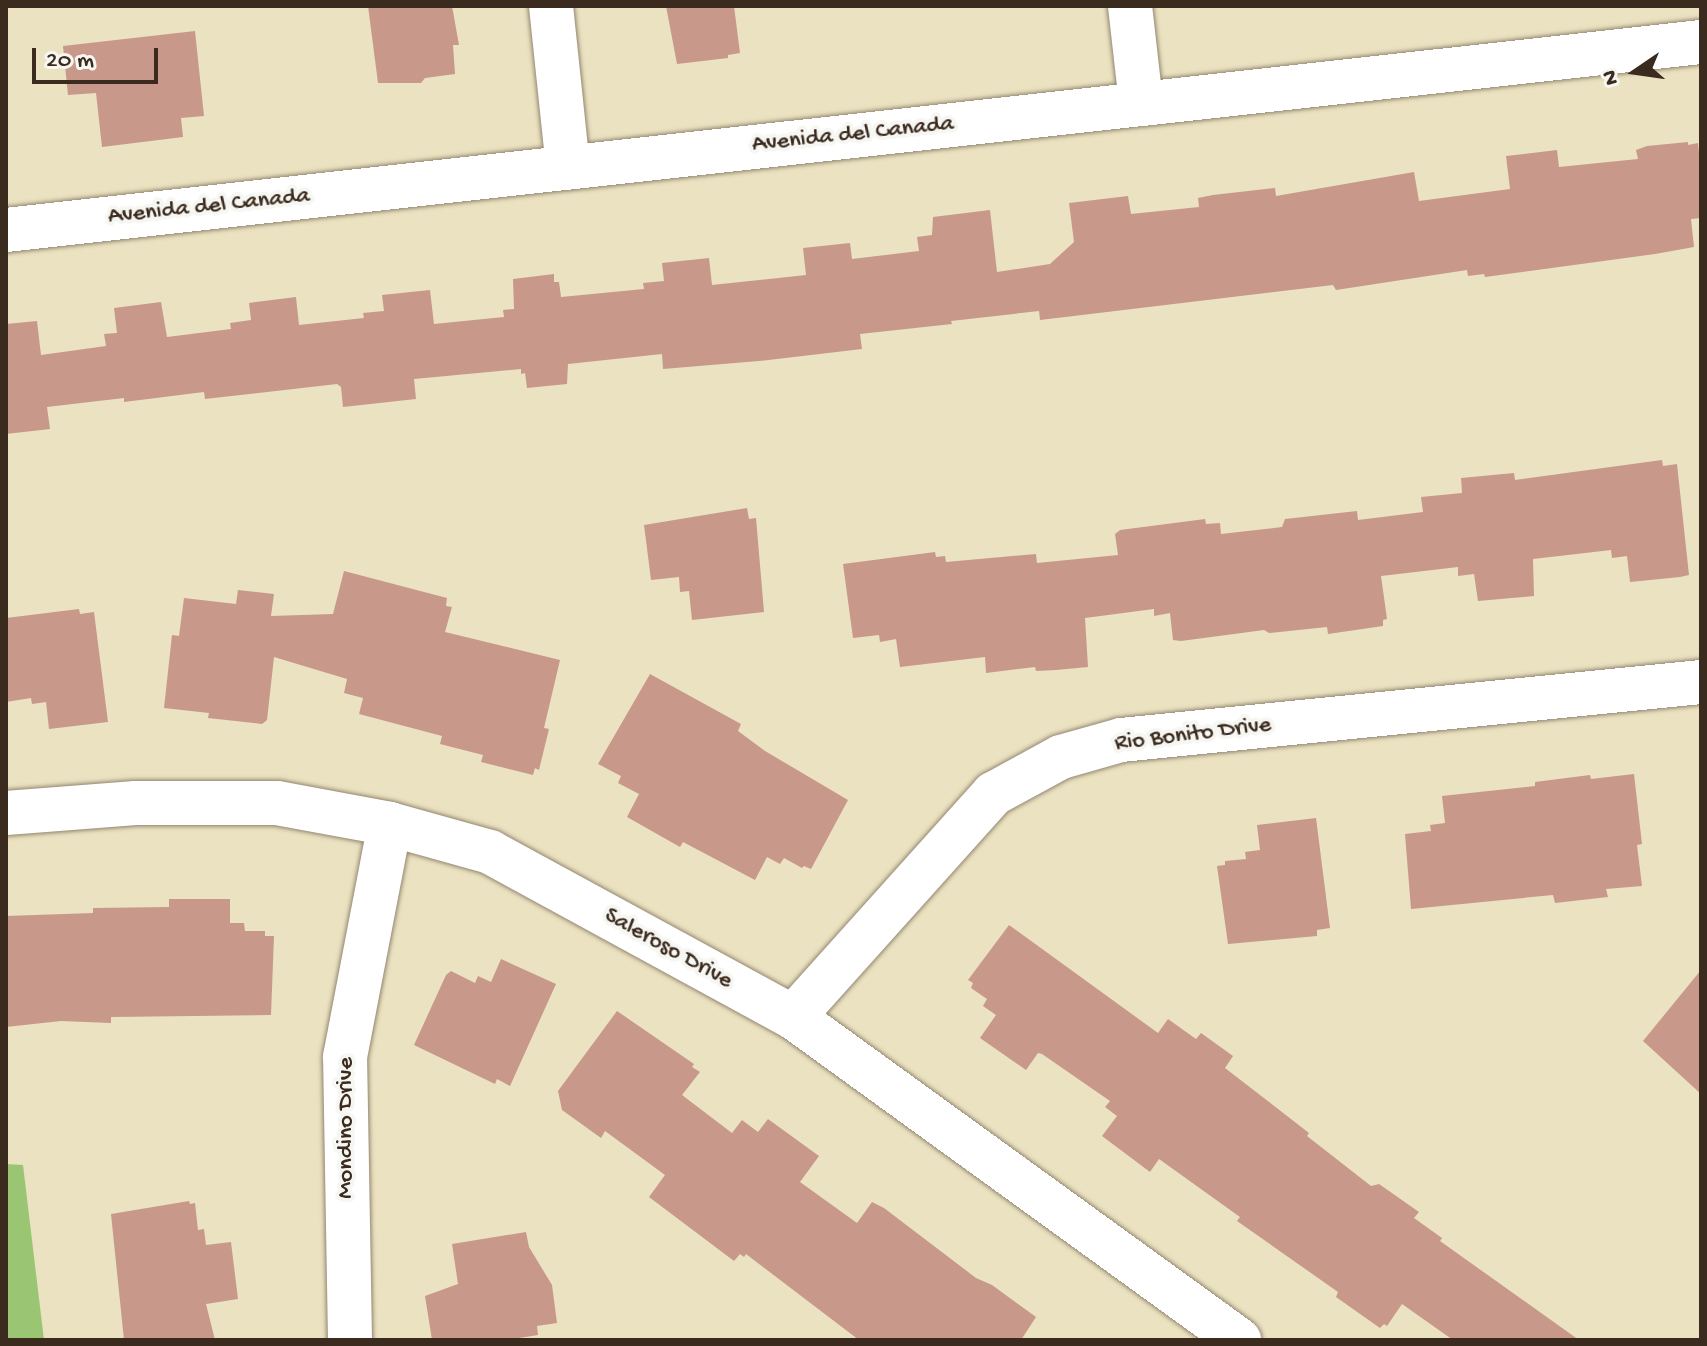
<!DOCTYPE html>
<style>
body{margin:0}
#map{position:relative;width:1707px;height:1346px;overflow:hidden;background:#ebe2c1;font-family:"Gochi Hand",sans-serif}
div>[style]{position:absolute}
[style*='--x']{left:calc(var(--x)*1px);top:calc(var(--y)*1px);width:calc(var(--w)*1px);rotate:calc(var(--a)*1deg)}
.green>*{inset:0;background:#9ac674}
.building>*{inset:0;background:#c8988a}
.roads{filter:drop-shadow(0 0 2px #938670) drop-shadow(0 0 2px #938670)}
.minor>*{height:44px;margin:-22px;padding:0 22px;transform-origin:22px;border-radius:22px;background:#fff}
span{translate:-50% -50%;white-space:nowrap;text-align:center;line-height:1.15;-webkit-text-stroke:8px #f6f6f2;paint-order:stroke}
.street-label{font-size:24px;color:#3b2a1e}
.frame{position:absolute;inset:0;border:8px solid #3b2a1e;pointer-events:none}
.north{position:absolute;left:1595px;top:32px;width:80px;height:80px;-webkit-text-stroke:6px #f6f6f2;paint-order:stroke;rotate:257deg;font-size:22px;font-weight:700;line-height:32px;text-align:center;color:#3b2a1e}
.north::after{content:'';display:block;margin:auto;width:28px;height:36px;background:#3b2a1e;clip-path:polygon(50% 0,100% 100%,50% 72%,0 100%)}
.scale{position:absolute;left:32px;top:48px;width:126px;height:36px;box-sizing:border-box;border:4px solid #3b2a1e;border-top:0;padding-left:10px;font-size:24px;line-height:28px;white-space:nowrap;color:#3b2a1e;-webkit-text-stroke:6px #f6f6f2;paint-order:stroke}
</style>
<div id="map">
<div class="green">
<i style="clip-path:polygon(6px 1164px,23px 1165px,44px 1340px,6px 1340px)"></i>
</div>
<div class="building">
<i style="clip-path:polygon(368px 6px,452px 6px,459px 45px,453px 45px,455px 74px,425px 78px,421px 83px,378px 83px)"></i>
<i style="clip-path:polygon(666px 6px,734px 6px,740px 53px,728px 55px,728px 58px,677px 64px)"></i>
<i style="clip-path:polygon(195px 31px,204px 116px,181px 118px,183px 137px,102px 147px,96px 93px,68px 95px,63px 46px)"></i>
<i style="clip-path:polygon(1688px 142px,1688px 145px,1698px 143px,1701px 170px,1701px 218px,1691px 219px,1694px 247px,1655px 254px,1485px 277px,1484px 274px,1468px 276px,1467px 270px,1336px 290px,1333px 285px,1040px 320px,1039px 311px,951px 321px,952px 324px,860px 334px,862px 349px,759px 361px,663px 369px,662px 354px,568px 364px,567px 384px,527px 388px,525px 373px,521px 374px,521px 369px,414px 379px,416px 399px,343px 407px,341px 387px,337px 384px,205px 399px,204px 392px,124px 402px,124px 398px,47px 407px,50px 429px,6px 434px,6px 324px,37px 321px,41px 355px,106px 346px,104px 334px,117px 333px,114px 308px,161px 302px,167px 337px,231px 329px,230px 323px,251px 320px,249px 303px,296px 297px,299px 325px,364px 318px,363px 313px,384px 311px,382px 295px,430px 290px,434px 324px,504px 317px,503px 310px,514px 309px,513px 279px,554px 274px,554px 282px,559px 282px,561px 297px,644px 289px,643px 283px,664px 281px,662px 263px,709px 258px,712px 285px,806px 275px,803px 248px,850px 243px,852px 259px,919px 251px,917px 237px,932px 235px,933px 217px,990px 210px,997px 272px,1050px 264px,1074px 242px,1069px 203px,1128px 196px,1131px 214px,1199px 207px,1198px 198px,1213px 195px,1275px 188px,1276px 196px,1414px 172px,1419px 201px,1510px 189px,1506px 156px,1557px 150px,1559px 167px,1638px 159px,1636px 150px,1647px 146px)"></i>
<i style="clip-path:polygon(1662px 460px,1663px 466px,1677px 464px,1689px 575px,1680px 577px,1630px 582px,1627px 556px,1612px 558px,1611px 550px,1533px 559px,1534px 596px,1478px 601px,1474px 574px,1458px 576px,1458px 567px,1381px 576px,1387px 619px,1383px 620px,1383px 626px,1328px 634px,1327px 627px,1269px 633px,1264px 630px,1181px 641px,1173px 640px,1170px 613px,1154px 616px,1154px 609px,1085px 618px,1088px 667px,1056px 670px,1036px 671px,1035px 667px,986px 673px,985px 657px,900px 667px,896px 639px,880px 642px,879px 635px,853px 638px,843px 564px,935px 552px,936px 557px,945px 556px,946px 562px,1036px 554px,1037px 563px,1118px 555px,1115px 534px,1120px 530px,1205px 519px,1206px 524px,1220px 523px,1221px 534px,1282px 527px,1285px 519px,1357px 511px,1358px 520px,1423px 512px,1421px 497px,1462px 493px,1461px 478px,1514px 473px,1515px 480px)"></i>
<i style="clip-path:polygon(747px 508px,749px 519px,756px 518px,764px 612px,692px 620px,689px 591px,680px 592px,679px 577px,651px 580px,644px 525px)"></i>
<i style="clip-path:polygon(344px 571px,447px 598px,446px 606px,452px 607px,445px 632px,560px 660px,544px 728px,549px 729px,539px 770px,535px 768px,533px 775px,481px 762px,483px 755px,440px 744px,442px 736px,359px 714px,363px 698px,344px 693px,347px 679px,274px 657px,267px 720px,262px 724px,208px 718px,209px 713px,164px 708px,172px 635px,179px 636px,184px 598px,236px 604px,238px 590px,274px 594px,271px 616px,333px 614px)"></i>
<i style="clip-path:polygon(79px 609px,80px 614px,94px 612px,108px 722px,49px 729px,46px 702px,32px 704px,31px 698px,6px 702px,6px 618px)"></i>
<i style="clip-path:polygon(650px 674px,741px 724px,738px 731px,765px 751px,848px 800px,811px 869px,804px 866px,802px 868px,784px 858px,780px 864px,767px 857px,755px 880px,683px 842px,680px 847px,627px 817px,639px 794px,618px 783px,621px 776px,598px 764px)"></i>
<i style="clip-path:polygon(1634px 774px,1642px 844px,1637px 845px,1642px 886px,1606px 889px,1608px 897px,1555px 903px,1553px 895px,1411px 909px,1405px 834px,1431px 831px,1430px 825px,1445px 823px,1442px 796px,1535px 786px,1535px 782px,1590px 775px,1591px 779px)"></i>
<i style="clip-path:polygon(1316px 818px,1330px 928px,1317px 930px,1317px 936px,1228px 944px,1217px 866px,1225px 865px,1225px 861px,1246px 859px,1245px 852px,1260px 850px,1257px 825px)"></i>
<i style="clip-path:polygon(169px 899px,230px 899px,230px 923px,244px 923px,245px 931px,265px 931px,265px 936px,274px 936px,271px 1015px,111px 1017px,111px 1023px,61px 1021px,6px 1027px,6px 916px,93px 913px,93px 908px,169px 907px)"></i>
<i style="clip-path:polygon(1009px 925px,1158px 1033px,1168px 1019px,1196px 1039px,1201px 1033px,1233px 1056px,1225px 1068px,1309px 1133px,1307px 1136px,1371px 1186px,1379px 1184px,1419px 1212px,1414px 1218px,1442px 1238px,1440px 1241px,1579px 1340px,1453px 1340px,1402px 1304px,1387px 1326px,1384px 1324px,1380px 1328px,1336px 1297px,1338px 1292px,1237px 1221px,1240px 1217px,1159px 1159px,1150px 1172px,1102px 1136px,1117px 1116px,1105px 1107px,1110px 1101px,1042px 1054px,1038px 1053px,1026px 1070px,980px 1038px,996px 1015px,983px 1006px,987px 999px,971px 988px,973px 983px,968px 980px)"></i>
<i style="clip-path:polygon(501px 959px,556px 984px,510px 1086px,497px 1079px,495px 1084px,414px 1045px,446px 975px,451px 971px,475px 983px,478px 976px,491px 982px)"></i>
<i style="clip-path:polygon(1701px 970px,1701px 1094px,1643px 1041px)"></i>
<i style="clip-path:polygon(617px 1011px,694px 1064px,692px 1067px,700px 1072px,682px 1095px,732px 1133px,742px 1120px,758px 1132px,768px 1119px,819px 1156px,800px 1182px,857px 1223px,872px 1202px,884px 1208px,976px 1278px,992px 1285px,1036px 1317px,1021px 1340px,859px 1340px,746px 1254px,744px 1257px,740px 1254px,734px 1261px,649px 1197px,665px 1175px,605px 1131px,601px 1138px,562px 1110px,558px 1091px)"></i>
<i style="clip-path:polygon(189px 1201px,190px 1204px,195px 1203px,198px 1230px,204px 1229px,206px 1245px,231px 1242px,238px 1299px,206px 1304px,215px 1340px,124px 1340px,111px 1214px)"></i>
<i style="clip-path:polygon(526px 1232px,529px 1247px,552px 1285px,557px 1323px,537px 1326px,538px 1335px,506px 1340px,432px 1340px,425px 1296px,458px 1284px,452px 1244px)"></i>
</div>
<div class="roads">
<div class="minor">
<i style="--x:551;--y:6;--w:162;--a:84"></i>
<i style="--x:1130;--y:6;--w:98;--a:83.5"></i>
<i style="--x:6;--y:230;--w:1705;--a:-6.33"></i>
<i style="--x:6;--y:813;--w:130;--a:-4.4"></i>
<i style="--x:136;--y:803;--w:141;--a:0"></i>
<i style="--x:277;--y:803;--w:115;--a:10.5"></i>
<i style="--x:390;--y:824;--w:104;--a:15.6"></i>
<i style="--x:490;--y:852;--w:345;--a:28.6"></i>
<i style="--x:793;--y:1017;--w:551;--a:35.91"></i>
<i style="--x:793;--y:1017;--w:300;--a:-48.1"></i>
<i style="--x:993;--y:794;--w:77;--a:-28.6"></i>
<i style="--x:1061;--y:757;--w:62;--a:-15.8"></i>
<i style="--x:1121;--y:740;--w:583;--a:-5.71"></i>
<i style="--x:350;--y:1340;--w:283;--a:-91"></i>
<i style="--x:345;--y:1057;--w:237;--a:-79.1"></i>
</div>
</div>
<div class="street-label">
<span style="left:853px;top:135px;rotate:-6deg">Avenida del Canada</span>
<span style="left:209px;top:207px;rotate:-6deg">Avenida del Canada</span>
<span style="left:1193px;top:735px;rotate:-7deg">Rio Bonito Drive</span>
<span style="left:668px;top:949px;rotate:29deg">Saleroso Drive</span>
<span style="left:347px;top:1128px;rotate:-90deg">Mondino Drive</span>
</div>
<div class="frame"></div>
<div class="north">N</div>
<div class="scale">20 m</div>
</div>
